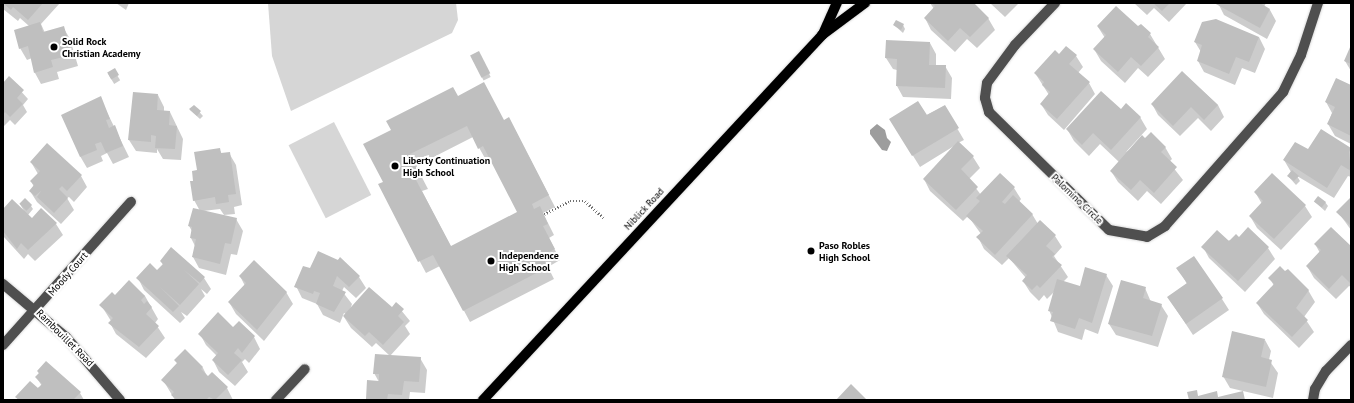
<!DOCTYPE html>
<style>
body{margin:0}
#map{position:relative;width:1354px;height:403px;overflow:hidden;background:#fff;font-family:"PT Sans",sans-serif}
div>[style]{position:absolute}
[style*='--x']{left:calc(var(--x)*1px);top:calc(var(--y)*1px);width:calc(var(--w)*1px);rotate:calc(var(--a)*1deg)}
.green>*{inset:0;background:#d6d6d6;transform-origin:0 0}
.water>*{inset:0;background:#9d9d9d}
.shadow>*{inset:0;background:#0003;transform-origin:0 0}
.building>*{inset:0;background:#bfbfbf;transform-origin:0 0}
.path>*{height:2.5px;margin-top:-1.25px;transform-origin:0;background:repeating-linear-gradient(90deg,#717171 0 1px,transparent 0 3px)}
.roads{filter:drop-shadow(0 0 1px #dbdbdb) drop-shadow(0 0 1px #dbdbdb)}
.minor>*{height:10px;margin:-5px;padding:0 5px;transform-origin:5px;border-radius:5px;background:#4f4f4f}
.major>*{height:10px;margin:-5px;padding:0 5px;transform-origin:5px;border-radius:5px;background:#000}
.dots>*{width:11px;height:11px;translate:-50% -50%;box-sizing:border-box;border:2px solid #fff;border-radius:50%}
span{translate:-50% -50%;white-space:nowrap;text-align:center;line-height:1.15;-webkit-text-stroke:4px #fff;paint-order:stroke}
.poi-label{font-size:10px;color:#000;font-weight:700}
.left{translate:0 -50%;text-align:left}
.street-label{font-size:10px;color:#000}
.frame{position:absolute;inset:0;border:4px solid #000;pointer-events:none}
</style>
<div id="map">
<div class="green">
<i style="clip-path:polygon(268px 3px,456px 3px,458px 20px,452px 33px,291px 111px,272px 56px)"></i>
<i style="left:334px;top:122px;width:82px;height:51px;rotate:63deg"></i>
</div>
<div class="water">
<i style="clip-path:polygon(877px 124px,885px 130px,887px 138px,891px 142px,887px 151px,882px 150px,870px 134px,870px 130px)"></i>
</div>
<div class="shadow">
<i style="clip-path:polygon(3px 3px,60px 3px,41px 24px,45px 33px,63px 27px,70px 39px,78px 66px,57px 72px,59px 79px,41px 84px,35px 73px,32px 58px,27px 60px,20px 48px,29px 26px,20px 18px,18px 21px,3px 9px)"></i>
<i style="clip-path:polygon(116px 3px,129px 3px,126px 10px)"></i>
<i style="clip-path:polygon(930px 3px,972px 3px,988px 18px,995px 30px,977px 48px,967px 39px,955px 52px,931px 30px,925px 18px,934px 9px)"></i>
<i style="clip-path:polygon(990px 3px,1019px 3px,1005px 17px)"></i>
<i style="clip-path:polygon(1134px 3px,1187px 3px,1169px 22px,1154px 8px,1147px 15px)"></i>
<i style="clip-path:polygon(1218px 3px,1266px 3px,1264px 7px,1270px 10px,1276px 21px,1267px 39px,1224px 15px)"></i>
<i style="clip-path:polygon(894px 25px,903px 25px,905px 29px,903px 33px)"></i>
<i style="clip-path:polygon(1098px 27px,1138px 28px,1150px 34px,1165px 59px,1148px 77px,1138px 68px,1125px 83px,1101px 61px,1094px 49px,1105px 38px)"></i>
<i style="clip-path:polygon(1259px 37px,1265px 49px,1255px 73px,1242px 68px,1235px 85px,1204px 72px,1198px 61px,1201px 52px,1195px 42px)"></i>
<i style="clip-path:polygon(930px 43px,936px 54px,936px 66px,945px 66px,952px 78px,951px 99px,903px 97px,897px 86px,897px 70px,893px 69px,886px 58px)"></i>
<i style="clip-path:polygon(1351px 47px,1351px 71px,1345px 61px)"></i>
<i style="left:478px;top:52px;width:28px;height:8px;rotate:63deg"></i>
<i style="clip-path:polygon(1059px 55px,1076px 56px,1083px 67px,1078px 73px,1089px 83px,1095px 94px,1064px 130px,1048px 115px,1041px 104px,1049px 95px,1035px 73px)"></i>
<i style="left:114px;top:70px;width:12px;height:7px;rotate:59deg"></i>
<i style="clip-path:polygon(1182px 72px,1218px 105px,1224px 117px,1211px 131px,1198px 118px,1180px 136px,1158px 115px,1152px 104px)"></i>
<i style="clip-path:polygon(9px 78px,28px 99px,23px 105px,27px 112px,15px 125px,10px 120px,3px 127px,3px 84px)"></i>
<i style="clip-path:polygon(1351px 86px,1351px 144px,1335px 136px,1328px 124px,1332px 113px,1326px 102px)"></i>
<i style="clip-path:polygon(158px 95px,164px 107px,164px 112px,170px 112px,183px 139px,181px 160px,163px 159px,157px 149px,157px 153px,136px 151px,129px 140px)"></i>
<i style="clip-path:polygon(evenodd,458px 97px,504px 121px,515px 130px,555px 207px,543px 213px,554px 235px,549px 238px,560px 260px,548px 267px,554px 279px,470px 322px,440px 266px,426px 273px,379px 185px,384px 182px,458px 97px,473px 137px,486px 160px,490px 157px,519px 212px,451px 247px,422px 191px,428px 189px,416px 166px,473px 137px)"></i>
<i style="clip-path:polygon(100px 98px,129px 157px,113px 164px,107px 153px,101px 156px,103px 161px,87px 168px,80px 156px)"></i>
<i style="clip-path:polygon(194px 106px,203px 116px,200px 119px,190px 110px)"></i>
<i style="clip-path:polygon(944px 106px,964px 140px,958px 143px,973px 157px,980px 168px,969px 179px,981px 195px,1000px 174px,1014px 188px,1021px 199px,1019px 202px,1032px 214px,1038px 224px,1040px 221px,1055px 236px,1062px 247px,1054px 256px,1068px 277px,1063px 282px,1080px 287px,1106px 275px,1113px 286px,1098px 334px,1085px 329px,1082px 340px,1058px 332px,1049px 310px,1055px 291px,1047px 299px,1044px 295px,1039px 301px,1030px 292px,1023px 281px,1026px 278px,1009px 258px,1002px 265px,984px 249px,978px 237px,981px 234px,968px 216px,963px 221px,930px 191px,924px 179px,954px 146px,920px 167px,897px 130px)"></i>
<i style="clip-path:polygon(1121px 111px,1140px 117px,1147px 129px,1126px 152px,1146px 139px,1165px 147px,1172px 159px,1169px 162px,1183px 180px,1161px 204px,1147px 191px,1138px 201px,1118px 182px,1111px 171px,1119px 162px,1100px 144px,1089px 156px,1074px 141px,1067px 129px)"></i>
<i style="clip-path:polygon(1321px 131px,1351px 150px,1351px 177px,1348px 176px,1334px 198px,1297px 176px,1300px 181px,1296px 185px,1288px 176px,1291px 172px,1284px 160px,1308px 151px)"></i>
<i style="clip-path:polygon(219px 149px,222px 154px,229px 153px,236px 165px,242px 205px,234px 207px,235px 214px,224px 215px,220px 209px,203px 211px,236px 219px,243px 231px,237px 255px,231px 254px,226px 275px,199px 268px,193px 257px,195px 246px,191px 238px,192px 231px,189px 226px,200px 211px,194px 200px,195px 181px,198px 171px)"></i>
<i style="clip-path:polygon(31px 162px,81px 176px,87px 187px,74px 202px,69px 197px,67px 198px,74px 210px,61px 224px,37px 202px,30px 191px,34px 187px,31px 181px,38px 174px)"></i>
<i style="clip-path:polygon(1255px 192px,1305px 206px,1312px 217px,1281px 250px,1257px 228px,1250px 216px,1262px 204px)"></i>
<i style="clip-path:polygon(1351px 198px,1351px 230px,1338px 212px)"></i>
<i style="clip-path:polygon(1315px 202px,1325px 202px,1328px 206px,1325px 211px)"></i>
<i style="clip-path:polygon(20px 204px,31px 206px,33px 209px,28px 215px,32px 219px,41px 210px,56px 224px,63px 235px,35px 261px,28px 254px,24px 259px,3px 236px,3px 210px,24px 211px)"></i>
<i style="clip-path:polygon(1239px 238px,1268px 248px,1275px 259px,1245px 292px,1209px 258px,1203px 247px)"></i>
<i style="clip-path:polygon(1315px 244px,1351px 247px,1351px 287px,1349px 286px,1336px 299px,1314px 278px,1307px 266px,1320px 253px)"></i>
<i style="clip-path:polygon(172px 249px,204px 278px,211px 289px,207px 294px,201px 289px,205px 296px,187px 316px,181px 312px,185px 318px,180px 323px,144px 290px,138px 278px,157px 271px,163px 265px,161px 261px)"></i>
<i style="clip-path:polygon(340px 259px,359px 277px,366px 288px,356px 298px,344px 287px,342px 291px,352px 304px,350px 310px,392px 308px,396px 304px,410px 321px,405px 326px,410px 334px,390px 356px,376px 343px,372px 347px,351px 328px,344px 317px,346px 314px,344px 313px,340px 323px,323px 315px,317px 304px,302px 298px,296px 286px,310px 270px)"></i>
<i style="clip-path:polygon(1178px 268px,1222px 299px,1229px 310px,1193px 335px,1168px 297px,1187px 284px)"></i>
<i style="clip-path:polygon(240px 276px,286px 292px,293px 304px,264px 341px,236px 314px,229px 302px,245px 286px)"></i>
<i style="clip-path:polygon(1270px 278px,1308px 290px,1315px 302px,1304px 317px,1314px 332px,1299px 348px,1264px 314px,1257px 303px,1274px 286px)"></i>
<i style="clip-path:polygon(129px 282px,145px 296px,158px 319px,155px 323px,165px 338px,146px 358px,116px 334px,110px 323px,111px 321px,101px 305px,115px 297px)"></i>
<i style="clip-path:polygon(1145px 288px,1151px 302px,1161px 305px,1168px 316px,1158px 347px,1116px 335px,1109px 324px)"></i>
<i style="clip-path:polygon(233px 328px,254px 337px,260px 349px,249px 363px,245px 359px,242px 362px,248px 372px,235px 386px,219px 372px,213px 360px,217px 356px,206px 345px,200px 334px)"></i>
<i style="clip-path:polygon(1265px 340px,1271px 351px,1269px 360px,1278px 373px,1273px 398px,1230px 388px,1223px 376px)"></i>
<i style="clip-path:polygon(185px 350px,203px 368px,208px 378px,227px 388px,233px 400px,175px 400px,163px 380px,178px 364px,175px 360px)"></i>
<i style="clip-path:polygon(420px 358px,427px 370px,425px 393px,410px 392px,409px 400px,367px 400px,368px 381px,379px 382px,374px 373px)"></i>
<i style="clip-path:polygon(38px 371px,80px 393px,84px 400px,18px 400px,17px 397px,42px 386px,36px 377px,39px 374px)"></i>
</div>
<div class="building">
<i style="clip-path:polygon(3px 3px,43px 3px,28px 20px,13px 7px,11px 10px)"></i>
<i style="clip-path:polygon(931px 3px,974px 3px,989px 18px,970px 37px,960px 28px,948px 41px,924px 18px,935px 6px)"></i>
<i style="clip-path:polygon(1153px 3px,1170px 3px,1162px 11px)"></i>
<i style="clip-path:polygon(1214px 3px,1260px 3px,1270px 9px,1260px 28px)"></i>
<i style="clip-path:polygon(1116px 6px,1138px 26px,1141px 24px,1151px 33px,1148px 37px,1159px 47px,1141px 66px,1131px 57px,1118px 72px,1093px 49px,1106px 35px,1097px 26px)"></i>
<i style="clip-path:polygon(1216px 19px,1259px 37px,1249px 62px,1236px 57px,1229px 74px,1197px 61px,1202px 45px,1194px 42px,1202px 22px)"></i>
<i style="clip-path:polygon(896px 20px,904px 24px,901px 30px,893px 25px)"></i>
<i style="clip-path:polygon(40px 22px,43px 32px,64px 26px,72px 55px,51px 60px,53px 67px,34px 73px,28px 46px,19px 49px,14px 30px)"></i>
<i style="clip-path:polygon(886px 40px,930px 42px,929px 65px,946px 65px,945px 88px,896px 86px,897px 59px,885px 58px)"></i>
<i style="clip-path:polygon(1351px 45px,1351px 64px,1344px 61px)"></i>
<i style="clip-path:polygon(1066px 46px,1077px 55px,1069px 64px,1090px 82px,1057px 119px,1040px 104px,1050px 92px,1042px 85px,1044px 82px,1034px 73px,1055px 50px,1059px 54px)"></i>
<i style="left:479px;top:51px;width:25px;height:10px;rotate:63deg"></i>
<i style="left:115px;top:68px;width:8px;height:9px;rotate:60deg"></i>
<i style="clip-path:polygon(1182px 71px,1218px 105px,1204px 120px,1191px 107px,1173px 126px,1151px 104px)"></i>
<i style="clip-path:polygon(9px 76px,24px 90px,17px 98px,23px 104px,10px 117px,5px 112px,3px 115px,3px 83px)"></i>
<i style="clip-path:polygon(1336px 78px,1351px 85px,1351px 136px,1327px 124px,1335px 107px,1325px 102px)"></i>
<i style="clip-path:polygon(evenodd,484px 82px,504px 120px,509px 117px,549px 195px,532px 204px,534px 209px,540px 206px,548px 224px,543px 226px,555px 249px,542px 255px,548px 267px,463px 311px,433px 255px,418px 262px,378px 184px,383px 182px,363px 144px,391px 130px,386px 121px,453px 87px,458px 96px,484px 82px,467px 126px,478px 149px,483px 146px,517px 212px,451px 246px,416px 180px,422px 177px,410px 154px,467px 126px)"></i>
<i style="clip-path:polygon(1101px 91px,1121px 109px,1126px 103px,1141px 117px,1111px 150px,1093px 133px,1082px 145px,1066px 129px)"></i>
<i style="clip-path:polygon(133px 92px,158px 94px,157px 110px,170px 111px,169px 125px,177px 126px,175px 149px,155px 148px,156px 136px,151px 135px,151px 142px,128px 140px)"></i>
<i style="clip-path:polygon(101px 96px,110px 119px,106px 120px,109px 128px,115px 125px,123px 146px,106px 153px,101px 142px,95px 144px,97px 150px,80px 157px,61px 115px)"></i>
<i style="clip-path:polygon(918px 101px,927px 115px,945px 105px,959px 128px,912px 156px,889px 119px)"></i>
<i style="clip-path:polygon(194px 105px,201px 111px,197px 116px,189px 109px)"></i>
<i style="clip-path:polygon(1321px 129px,1351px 148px,1349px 152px,1351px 171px,1341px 165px,1327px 188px,1283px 160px,1295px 142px,1308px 149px)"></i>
<i style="clip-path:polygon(1151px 132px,1166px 147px,1161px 152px,1177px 167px,1154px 193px,1140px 180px,1131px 190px,1110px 171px,1142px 135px,1145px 138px)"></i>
<i style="clip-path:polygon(958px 141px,974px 156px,961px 169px,978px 187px,956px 210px,923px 179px)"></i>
<i style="clip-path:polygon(47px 143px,82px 175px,67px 191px,62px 186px,59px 189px,68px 198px,54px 213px,37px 197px,41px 191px,35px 196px,29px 191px,34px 185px,30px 181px,40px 171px,30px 162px)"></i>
<i style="clip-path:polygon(220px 148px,221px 153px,230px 152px,236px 194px,228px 195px,229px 202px,216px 204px,215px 197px,193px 201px,190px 181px,193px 181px,192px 171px,197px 170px,194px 152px)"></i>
<i style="clip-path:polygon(1292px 170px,1299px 176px,1294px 181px,1287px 176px)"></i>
<i style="clip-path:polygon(1000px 173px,1015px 187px,1002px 202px,1005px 204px,1013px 195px,1033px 214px,995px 255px,976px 237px,983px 231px,966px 216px,980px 201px,976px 198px)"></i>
<i style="clip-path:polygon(1272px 173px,1306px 205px,1274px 239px,1249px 216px,1263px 201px,1254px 192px)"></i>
<i style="left:1318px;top:196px;width:10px;height:7px;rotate:37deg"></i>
<i style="clip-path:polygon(1351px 197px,1351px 226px,1336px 212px)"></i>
<i style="left:25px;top:198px;width:10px;height:8px;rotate:45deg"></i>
<i style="clip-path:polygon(12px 199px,32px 218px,41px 208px,57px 223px,28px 250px,21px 243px,17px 249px,3px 231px,3px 209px)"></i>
<i style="clip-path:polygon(193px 208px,237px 218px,231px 244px,225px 243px,220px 264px,192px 257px,196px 239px,190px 238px,192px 227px,188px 226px)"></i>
<i style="clip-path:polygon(1040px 220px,1056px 235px,1046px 246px,1055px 254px,1052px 257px,1062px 265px,1040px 288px,1037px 285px,1032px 290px,1022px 281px,1027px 275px,1006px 256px)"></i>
<i style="clip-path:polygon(1248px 227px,1269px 247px,1238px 281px,1201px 247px,1217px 230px,1229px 241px,1236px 234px,1239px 237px)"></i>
<i style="clip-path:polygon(1331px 227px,1351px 246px,1351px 284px,1342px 275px,1329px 289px,1306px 266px,1321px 250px,1314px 244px)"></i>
<i style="clip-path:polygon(171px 247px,205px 277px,200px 283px,184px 270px,199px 284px,180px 305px,160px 287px,179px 306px,173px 312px,136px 278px,150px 263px,157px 270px,163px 264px,160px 261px)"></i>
<i style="clip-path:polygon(318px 251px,338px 260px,340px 257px,360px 276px,349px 287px,337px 276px,333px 286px,346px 292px,334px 312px,316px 304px,320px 293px,314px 291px,313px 294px,294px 287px,303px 266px,310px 268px)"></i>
<i style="clip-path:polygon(1194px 256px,1223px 298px,1186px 324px,1167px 297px,1187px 283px,1176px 268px)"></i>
<i style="clip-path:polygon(254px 260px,287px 292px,257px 330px,228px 302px,246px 283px,239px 276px)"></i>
<i style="clip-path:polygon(1280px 266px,1285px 271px,1288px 269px,1309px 290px,1296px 308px,1308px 320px,1292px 337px,1256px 303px,1274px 284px,1268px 278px)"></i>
<i style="clip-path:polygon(1085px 267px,1107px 274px,1092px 323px,1079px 318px,1075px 329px,1050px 321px,1053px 312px,1048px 311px,1057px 279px,1080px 286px)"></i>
<i style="clip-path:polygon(129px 280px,145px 296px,141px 300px,144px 304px,147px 301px,152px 307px,146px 314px,159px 326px,139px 347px,108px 323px,113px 318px,99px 305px,112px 292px,115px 295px)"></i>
<i style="clip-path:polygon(1121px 280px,1146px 287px,1143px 298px,1162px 304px,1152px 336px,1108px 324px)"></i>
<i style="clip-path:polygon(369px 287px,392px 307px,396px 302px,404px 309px,398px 316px,404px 322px,383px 345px,369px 332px,365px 336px,343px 316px)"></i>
<i style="clip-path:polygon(218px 312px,233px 327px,239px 321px,255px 336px,242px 353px,238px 348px,234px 353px,242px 360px,228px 375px,212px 360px,218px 353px,198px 334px)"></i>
<i style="clip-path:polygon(1232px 331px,1265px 339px,1261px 357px,1272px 360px,1266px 387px,1222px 377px)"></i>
<i style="clip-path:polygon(185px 349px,203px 367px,201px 369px,208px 376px,212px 372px,228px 387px,215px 400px,209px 397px,206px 400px,177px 400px,171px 395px,174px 392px,161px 380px,177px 363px,174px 360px)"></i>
<i style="clip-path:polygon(375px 354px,421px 357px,419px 382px,404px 381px,402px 395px,388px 394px,387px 400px,366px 399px,367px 380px,379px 381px,379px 374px,373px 374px)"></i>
<i style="clip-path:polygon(46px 361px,81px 392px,73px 400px,19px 400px,15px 397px,30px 381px,38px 388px,42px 384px,35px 377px,39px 373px,37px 371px)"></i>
<i style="clip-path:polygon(851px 384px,867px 400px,836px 400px)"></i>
<i style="clip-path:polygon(1197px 390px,1198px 396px,1217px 391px,1218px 397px,1243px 391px,1245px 400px,1189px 400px,1187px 392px)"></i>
</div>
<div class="path">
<i style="--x:544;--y:214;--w:29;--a:-27"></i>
<i style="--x:570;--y:201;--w:15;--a:0"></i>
<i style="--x:585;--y:201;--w:25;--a:42"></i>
</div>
<div class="roads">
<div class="minor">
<i style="--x:1055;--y:3;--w:58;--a:133.6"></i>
<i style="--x:1015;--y:45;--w:47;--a:126.4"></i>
<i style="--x:987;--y:83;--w:15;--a:98"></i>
<i style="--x:985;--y:98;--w:15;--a:74"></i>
<i style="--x:989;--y:112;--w:168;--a:44.5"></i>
<i style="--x:1109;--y:230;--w:39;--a:10"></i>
<i style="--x:1147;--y:237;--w:21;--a:-31"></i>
<i style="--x:1165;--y:226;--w:179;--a:-48.6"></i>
<i style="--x:1283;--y:92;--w:41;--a:-64.1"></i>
<i style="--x:1301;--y:55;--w:55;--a:-71.9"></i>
<i style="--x:3;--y:284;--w:82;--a:40.1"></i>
<i style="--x:66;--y:337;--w:83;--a:49.4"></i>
<i style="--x:3;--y:345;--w:192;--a:-48.2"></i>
<i style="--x:276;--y:400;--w:42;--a:-46.9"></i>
<i style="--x:1313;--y:400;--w:11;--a:-80"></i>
<i style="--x:1315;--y:389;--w:21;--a:-59"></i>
<i style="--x:1326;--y:371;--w:36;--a:-46"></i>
</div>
<div class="major">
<i style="--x:823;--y:34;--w:34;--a:-66"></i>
<i style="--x:483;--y:400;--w:498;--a:-47.1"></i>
<i style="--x:822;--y:35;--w:54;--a:-36.7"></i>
</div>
</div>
<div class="dots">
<i style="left:54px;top:47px;background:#000"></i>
<i style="left:395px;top:166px;background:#000"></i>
<i style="left:811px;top:251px;background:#000"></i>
<i style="left:491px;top:261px;background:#000"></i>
</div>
<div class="poi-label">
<span class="left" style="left:62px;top:47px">Solid Rock<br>Christian Academy</span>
<span class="left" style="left:403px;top:166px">Liberty Continuation<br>High School</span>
<span class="left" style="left:819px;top:251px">Paso Robles<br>High School</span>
<span class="left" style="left:499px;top:261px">Independence<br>High School</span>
</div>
<div class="street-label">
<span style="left:1077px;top:199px;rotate:44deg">Palomino Circle</span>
<span style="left:644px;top:209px;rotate:-47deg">Niblick Road</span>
<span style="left:68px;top:274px;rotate:-49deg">Moody Court</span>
<span style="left:65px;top:338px;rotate:45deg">Rambouillet Road</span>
</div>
<div class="frame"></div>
</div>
